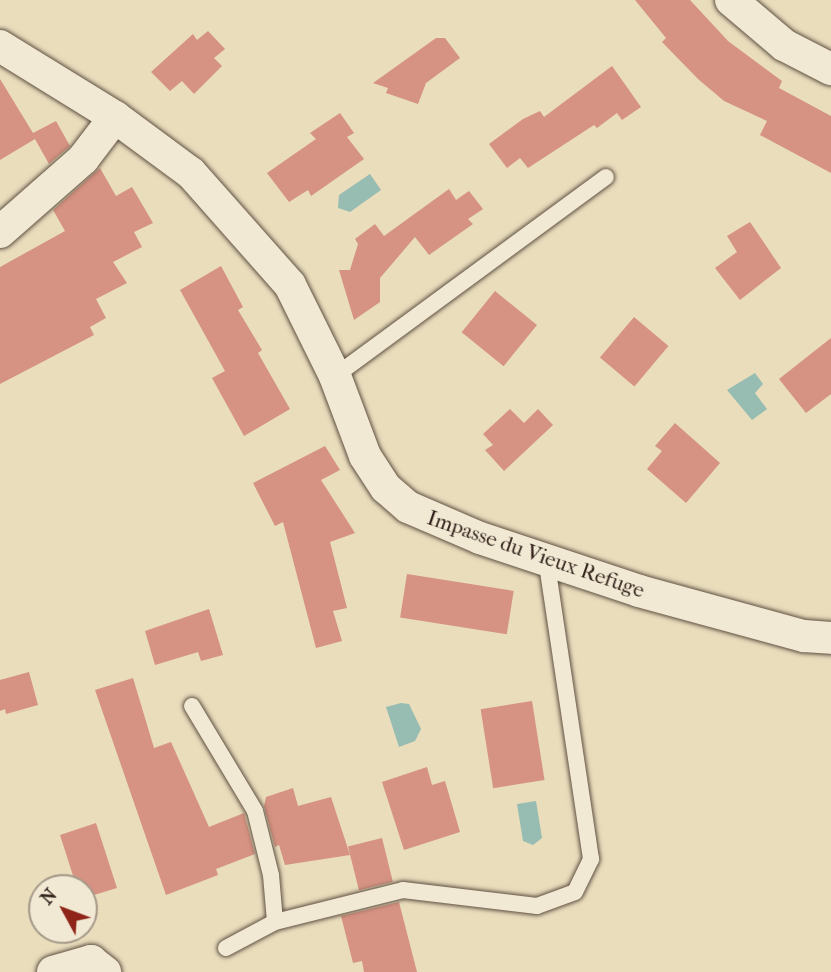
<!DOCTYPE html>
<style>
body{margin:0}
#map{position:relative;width:831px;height:972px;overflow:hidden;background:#e9ddbc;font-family:"IM FELL French Canon",serif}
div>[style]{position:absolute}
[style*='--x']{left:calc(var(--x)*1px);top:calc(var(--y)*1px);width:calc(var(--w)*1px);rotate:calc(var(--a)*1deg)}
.water>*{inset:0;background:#97bcb1}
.building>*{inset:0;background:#d69282;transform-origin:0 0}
.roads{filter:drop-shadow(0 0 2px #605143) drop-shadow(0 0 2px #605143)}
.lane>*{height:16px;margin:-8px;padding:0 8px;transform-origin:8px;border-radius:8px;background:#f1e9d3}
.street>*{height:32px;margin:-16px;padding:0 16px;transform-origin:16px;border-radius:16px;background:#f1e9d3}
span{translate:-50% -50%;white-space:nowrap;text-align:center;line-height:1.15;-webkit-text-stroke:6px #f1e9d3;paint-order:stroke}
.street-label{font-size:21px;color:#32221b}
.north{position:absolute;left:28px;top:874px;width:70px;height:70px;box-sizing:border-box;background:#f1e9d3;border:2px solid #a59989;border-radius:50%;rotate:311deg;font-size:19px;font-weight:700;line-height:28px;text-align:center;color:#32221b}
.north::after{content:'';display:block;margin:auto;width:24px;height:32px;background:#8f2418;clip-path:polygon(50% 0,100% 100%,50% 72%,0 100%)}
</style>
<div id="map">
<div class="water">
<i style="clip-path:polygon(370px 174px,381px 190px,350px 212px,338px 208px,339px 195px)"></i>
<i style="clip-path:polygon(755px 373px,763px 384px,755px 393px,767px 409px,752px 420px,727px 390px)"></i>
<i style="clip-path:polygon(401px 703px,409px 704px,421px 729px,415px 741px,399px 747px,386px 707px)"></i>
<i style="clip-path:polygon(536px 801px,542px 838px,533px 845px,523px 841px,517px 804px)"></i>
</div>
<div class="building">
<i style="clip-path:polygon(635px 0,690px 0,728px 41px,782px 81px,779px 88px,831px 116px,831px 173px,760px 135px,767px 121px,724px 101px,698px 79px,662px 42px,666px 38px)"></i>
<i style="clip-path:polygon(208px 31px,225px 49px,214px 58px,222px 66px,194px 94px,182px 81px,170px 91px,151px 72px,193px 34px,197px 40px)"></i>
<i style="clip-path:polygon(436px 38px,445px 38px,460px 58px,426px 83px,418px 104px,386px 93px,388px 88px,373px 83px)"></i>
<i style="clip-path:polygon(612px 66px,641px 107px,622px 120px,617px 113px,597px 128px,594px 125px,528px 168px,520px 158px,507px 168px,489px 144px,523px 119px,540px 111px,544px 117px)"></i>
<i style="clip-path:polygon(0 79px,33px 133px,56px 121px,70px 146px,49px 164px,35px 139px,0 160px)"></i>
<i style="clip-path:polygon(340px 113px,354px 133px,347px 137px,364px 159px,311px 196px,308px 190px,289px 202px,267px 173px,316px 139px,310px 133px)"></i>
<i style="clip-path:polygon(100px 168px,116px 196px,132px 187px,153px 223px,134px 232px,142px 247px,113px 262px,127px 283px,96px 299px,106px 318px,90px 327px,94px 335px,0 384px,0 267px,65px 231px,53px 210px)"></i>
<i style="clip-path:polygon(449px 189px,456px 200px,469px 191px,483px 209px,468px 219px,473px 224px,429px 255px,415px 237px,380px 278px,380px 302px,354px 320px,339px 270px,350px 270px,358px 244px,355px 239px,375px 224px,384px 236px)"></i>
<i style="clip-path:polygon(750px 222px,781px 268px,740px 300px,715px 268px,737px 252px,727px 236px)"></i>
<i style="clip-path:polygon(221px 266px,243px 307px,238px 310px,262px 350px,258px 353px,290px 409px,244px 436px,212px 378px,225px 371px,180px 290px)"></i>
<i style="left:495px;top:291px;width:54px;height:53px;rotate:39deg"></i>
<i style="left:634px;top:317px;width:45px;height:53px;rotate:40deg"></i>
<i style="clip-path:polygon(831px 338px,831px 394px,806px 413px,779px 379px)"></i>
<i style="clip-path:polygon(510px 409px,524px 423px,538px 409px,553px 425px,504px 471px,485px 450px,493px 445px,483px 434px)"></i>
<i style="clip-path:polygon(675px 423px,720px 463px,686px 503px,647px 469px,662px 451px,655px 446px)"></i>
<i style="clip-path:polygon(325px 446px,340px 470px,321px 480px,355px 533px,330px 542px,347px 608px,333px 611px,342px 641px,316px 648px,283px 522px,275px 526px,253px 483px)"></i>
<i style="left:407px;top:574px;width:108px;height:44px;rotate:9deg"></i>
<i style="clip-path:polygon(209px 609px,223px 655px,201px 661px,198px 652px,155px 665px,145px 631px)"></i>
<i style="clip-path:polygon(29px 672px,38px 705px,6px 714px,5px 709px,0 711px,0 680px)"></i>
<i style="clip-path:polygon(133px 678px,154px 748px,171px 742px,209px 827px,244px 813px,255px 854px,216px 869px,218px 875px,166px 895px,95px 690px)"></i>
<i style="left:532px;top:701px;width:80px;height:52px;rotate:81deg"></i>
<i style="clip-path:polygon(427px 767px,432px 785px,445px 781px,460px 832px,404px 850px,382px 782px)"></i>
<i style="clip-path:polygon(293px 788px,298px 806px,331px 797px,350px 855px,285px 865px,279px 845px,275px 847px,264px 806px,266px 797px)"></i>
<i style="clip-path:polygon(96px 823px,117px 888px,84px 898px,84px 888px,77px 888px,60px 835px)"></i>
<i style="left:382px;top:838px;width:45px;height:35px;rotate:76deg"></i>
<i style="clip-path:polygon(399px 902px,417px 972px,364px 972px,362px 961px,353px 963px,341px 916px)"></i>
</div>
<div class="roads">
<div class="lane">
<i style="--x:335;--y:376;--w:336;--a:-36.3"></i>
<i style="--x:192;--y:706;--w:122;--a:59"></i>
<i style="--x:255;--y:811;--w:66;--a:76"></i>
<i style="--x:271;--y:875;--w:47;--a:85.1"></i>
<i style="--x:226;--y:948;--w:55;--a:-28"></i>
<i style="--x:275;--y:922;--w:132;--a:-14"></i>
<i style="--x:403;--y:890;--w:135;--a:6.8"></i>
<i style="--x:537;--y:906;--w:40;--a:-20.2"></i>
<i style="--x:575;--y:892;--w:37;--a:-64"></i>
<i style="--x:591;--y:859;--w:303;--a:-98.5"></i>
</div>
<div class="street">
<i style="--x:731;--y:0;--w:70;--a:40.3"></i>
<i style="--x:784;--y:45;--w:53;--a:27.1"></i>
<i style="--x:0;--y:46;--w:135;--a:31.7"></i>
<i style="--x:115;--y:117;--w:94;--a:36.4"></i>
<i style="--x:191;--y:173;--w:149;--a:48.5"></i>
<i style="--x:290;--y:285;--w:102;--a:63.7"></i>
<i style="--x:335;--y:376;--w:85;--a:69.4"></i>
<i style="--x:365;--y:456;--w:38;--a:57"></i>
<i style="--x:386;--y:488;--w:29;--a:41"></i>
<i style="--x:408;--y:507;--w:78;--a:23.3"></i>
<i style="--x:480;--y:538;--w:168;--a:18.4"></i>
<i style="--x:639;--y:591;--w:171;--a:15.3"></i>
<i style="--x:804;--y:636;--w:27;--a:4"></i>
<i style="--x:0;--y:232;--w:111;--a:-41.3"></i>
<i style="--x:83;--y:159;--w:53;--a:-52.7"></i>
<i style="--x:53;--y:972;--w:40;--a:-16"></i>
<i style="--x:91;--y:961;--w:18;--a:38"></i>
</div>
</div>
<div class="street-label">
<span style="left:536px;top:554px;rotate:19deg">Impasse du Vieux Refuge</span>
</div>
<div class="north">N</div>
</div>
